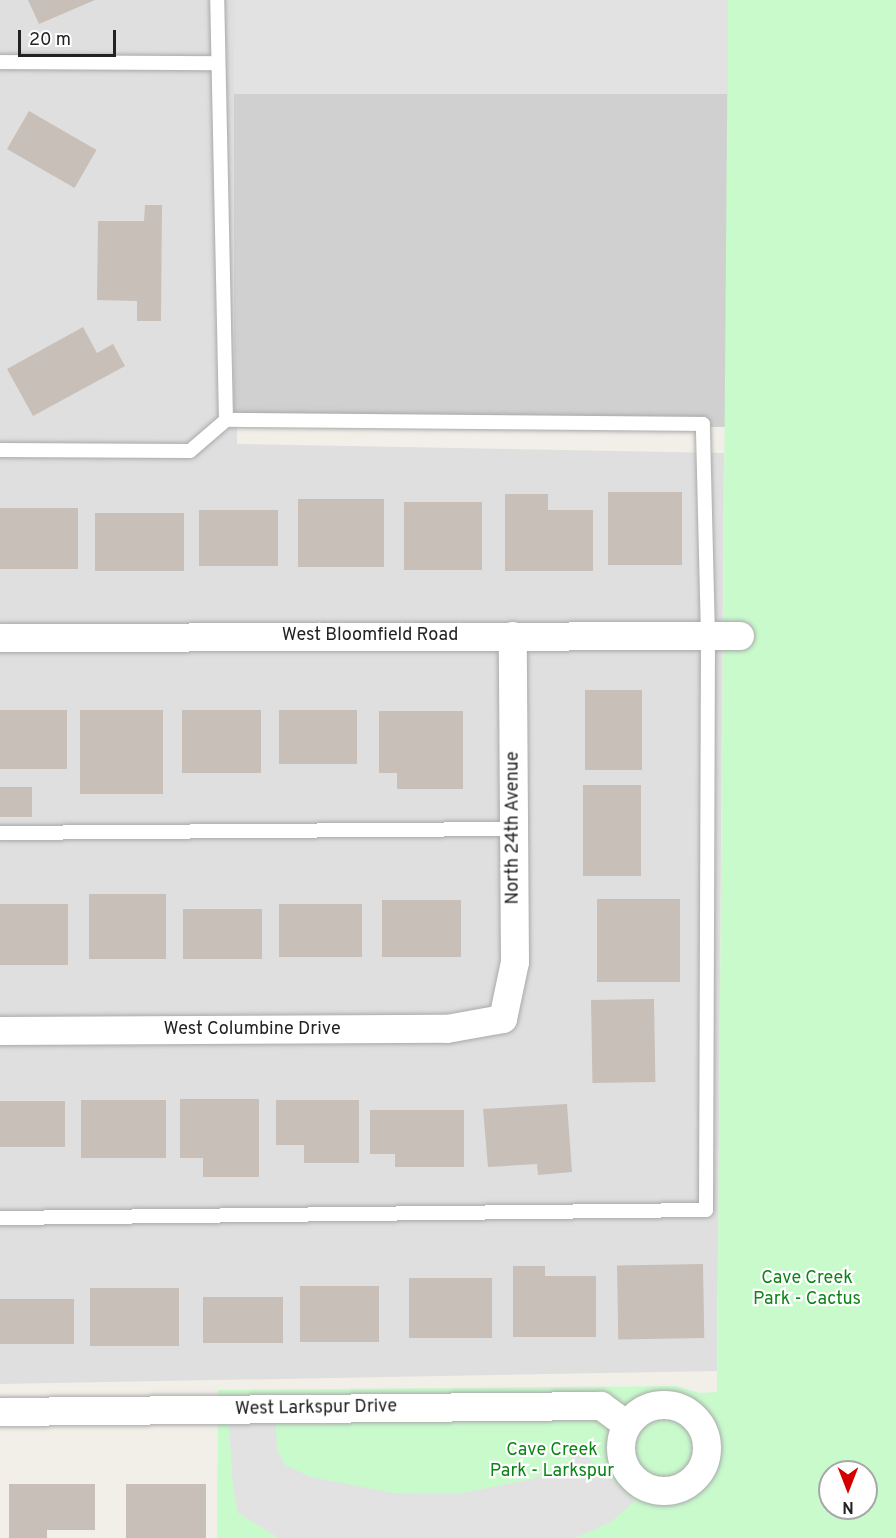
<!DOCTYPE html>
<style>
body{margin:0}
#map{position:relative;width:896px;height:1538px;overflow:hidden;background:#f2efe9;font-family:Overpass,sans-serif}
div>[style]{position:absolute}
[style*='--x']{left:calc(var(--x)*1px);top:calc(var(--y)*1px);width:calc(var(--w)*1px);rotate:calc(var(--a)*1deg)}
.residential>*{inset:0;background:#e0dfdf}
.religious>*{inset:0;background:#d0d0d0;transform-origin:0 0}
.park>*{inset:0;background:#c8facc}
.parking>*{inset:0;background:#e2e2e2;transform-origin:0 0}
.building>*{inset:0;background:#c7bfb8;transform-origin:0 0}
.roads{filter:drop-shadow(0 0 2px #a9a9a9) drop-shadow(0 0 2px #a9a9a9)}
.service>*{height:14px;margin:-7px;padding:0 7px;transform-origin:7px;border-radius:7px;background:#fff}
.minor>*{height:28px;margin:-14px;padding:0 14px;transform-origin:14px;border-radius:14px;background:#fff}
.minor>.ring{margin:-14px;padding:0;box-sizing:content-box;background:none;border:28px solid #fff;border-radius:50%}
span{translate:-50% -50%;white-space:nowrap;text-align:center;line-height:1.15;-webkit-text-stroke:4.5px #fff;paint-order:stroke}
.street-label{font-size:18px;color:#222}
.park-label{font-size:18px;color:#0c8416}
.north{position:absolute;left:818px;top:1460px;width:60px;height:60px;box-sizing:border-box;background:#fff;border:2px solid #a7a7a7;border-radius:50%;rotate:180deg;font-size:16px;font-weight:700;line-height:24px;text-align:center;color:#222}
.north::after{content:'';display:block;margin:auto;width:21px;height:27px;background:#d40000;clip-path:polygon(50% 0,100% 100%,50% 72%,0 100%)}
.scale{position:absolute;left:18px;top:30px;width:98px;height:27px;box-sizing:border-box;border:3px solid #222;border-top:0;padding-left:8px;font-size:18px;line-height:21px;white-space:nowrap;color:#222;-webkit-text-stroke:4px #fff;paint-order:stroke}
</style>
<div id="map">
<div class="residential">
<i style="clip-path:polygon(0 0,237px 0,237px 444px,724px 453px,717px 1371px,0 1384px)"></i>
</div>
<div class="religious">
<i style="left:234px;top:0;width:494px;height:427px"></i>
</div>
<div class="park">
<i style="clip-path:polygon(evenodd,728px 0,896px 0,896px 1538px,217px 1538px,218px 1390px,676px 1386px,700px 1393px,717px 1392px,728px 0,830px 1472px,866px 1472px,866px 1508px,830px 1508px,830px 1472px)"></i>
</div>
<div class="parking">
<i style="left:234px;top:0;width:494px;height:94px"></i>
<i style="clip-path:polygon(275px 1410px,277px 1450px,285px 1465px,311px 1477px,393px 1493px,458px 1494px,533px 1479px,560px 1467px,581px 1452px,635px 1501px,611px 1522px,575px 1538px,279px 1538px,238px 1513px,233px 1487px,228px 1411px)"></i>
</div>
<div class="building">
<i style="clip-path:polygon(28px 0,95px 0,39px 24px)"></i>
<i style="left:29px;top:111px;width:78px;height:44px;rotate:30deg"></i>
<i style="clip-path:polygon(145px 205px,162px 205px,161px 321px,137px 321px,137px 301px,97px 300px,98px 221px,144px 221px)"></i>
<i style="clip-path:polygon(83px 327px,97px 353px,113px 344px,125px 366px,33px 416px,7px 369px)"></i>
<i style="left:608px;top:492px;width:74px;height:73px"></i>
<i style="clip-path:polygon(505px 494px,548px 494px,548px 510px,593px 510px,593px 571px,505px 571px)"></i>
<i style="left:298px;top:499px;width:86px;height:68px"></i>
<i style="left:404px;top:502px;width:78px;height:68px"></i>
<i style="left:0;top:508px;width:78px;height:61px"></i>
<i style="left:199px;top:510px;width:79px;height:56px"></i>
<i style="left:95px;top:513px;width:89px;height:58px"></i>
<i style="left:585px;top:690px;width:57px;height:80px"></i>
<i style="left:0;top:710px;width:67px;height:59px"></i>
<i style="left:80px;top:710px;width:83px;height:84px"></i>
<i style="left:182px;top:710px;width:79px;height:63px"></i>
<i style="left:279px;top:710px;width:78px;height:54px"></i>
<i style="clip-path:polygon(379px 711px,463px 711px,463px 789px,397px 789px,397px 773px,379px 773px)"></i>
<i style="left:583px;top:785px;width:58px;height:91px"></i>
<i style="left:0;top:787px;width:32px;height:30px"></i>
<i style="left:89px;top:894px;width:77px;height:65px"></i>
<i style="left:597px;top:899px;width:83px;height:83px"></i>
<i style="left:382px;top:900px;width:79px;height:57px"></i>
<i style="left:0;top:904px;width:68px;height:61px"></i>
<i style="left:279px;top:904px;width:83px;height:53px"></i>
<i style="left:183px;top:909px;width:79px;height:50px"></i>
<i style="left:654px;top:999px;width:83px;height:63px;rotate:89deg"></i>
<i style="clip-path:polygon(180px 1099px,259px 1099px,259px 1177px,203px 1177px,203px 1158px,180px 1158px)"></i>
<i style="left:81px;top:1100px;width:85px;height:58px"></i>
<i style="clip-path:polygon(276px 1100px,359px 1100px,359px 1163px,304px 1163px,304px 1145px,276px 1145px)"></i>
<i style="left:0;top:1101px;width:65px;height:46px"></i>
<i style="clip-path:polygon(567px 1104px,572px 1172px,538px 1175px,537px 1164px,488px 1167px,483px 1109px)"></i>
<i style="clip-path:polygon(370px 1110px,464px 1110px,464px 1167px,395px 1167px,395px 1154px,370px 1154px)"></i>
<i style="left:703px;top:1264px;width:74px;height:86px;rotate:89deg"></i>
<i style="clip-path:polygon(513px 1266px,545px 1266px,545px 1276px,596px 1276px,596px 1337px,513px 1337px)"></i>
<i style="left:409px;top:1278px;width:83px;height:60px"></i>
<i style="left:300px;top:1286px;width:79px;height:56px"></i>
<i style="left:90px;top:1288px;width:89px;height:58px"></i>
<i style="left:203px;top:1297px;width:80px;height:46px"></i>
<i style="left:0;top:1299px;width:74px;height:45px"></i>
<i style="clip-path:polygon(9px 1484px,95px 1484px,95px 1530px,47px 1530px,47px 1538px,9px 1538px)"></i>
<i style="left:126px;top:1484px;width:80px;height:54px"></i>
</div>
<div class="roads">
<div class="service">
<i style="--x:0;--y:62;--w:216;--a:0.3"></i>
<i style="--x:0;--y:450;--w:190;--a:0.3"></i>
<i style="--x:190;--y:451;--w:48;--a:-40.7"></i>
<i style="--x:0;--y:833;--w:514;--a:-0.45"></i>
<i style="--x:0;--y:1218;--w:706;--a:-0.65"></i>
<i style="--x:706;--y:1210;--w:574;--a:-89.8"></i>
<i style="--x:708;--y:636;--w:212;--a:-91.4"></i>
<i style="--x:703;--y:424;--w:477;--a:-179.5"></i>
<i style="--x:226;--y:420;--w:420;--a:-91.2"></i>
</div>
<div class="minor">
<i style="--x:0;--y:638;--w:740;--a:-0.15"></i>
<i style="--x:0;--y:1031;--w:447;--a:-0.3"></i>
<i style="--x:447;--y:1029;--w:57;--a:-10.1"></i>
<i style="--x:503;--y:1019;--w:58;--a:-78.1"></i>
<i style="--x:515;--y:962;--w:326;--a:-90.4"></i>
<i class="ring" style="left:621px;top:1405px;width:58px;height:58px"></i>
<i style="--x:0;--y:1412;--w:601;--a:-0.57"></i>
<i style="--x:601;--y:1406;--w:31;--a:36"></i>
</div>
</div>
<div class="street-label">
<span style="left:370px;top:636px">West Bloomfield Road</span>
<span style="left:514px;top:828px;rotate:-90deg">North 24th Avenue</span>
<span style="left:252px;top:1030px">West Columbine Drive</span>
<span style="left:316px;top:1409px;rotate:-1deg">West Larkspur Drive</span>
</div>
<div class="park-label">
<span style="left:807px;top:1290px">Cave Creek<br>Park - Cactus</span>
<span style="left:552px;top:1462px">Cave Creek<br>Park - Larkspur</span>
</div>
<div class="north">N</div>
<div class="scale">20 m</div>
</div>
